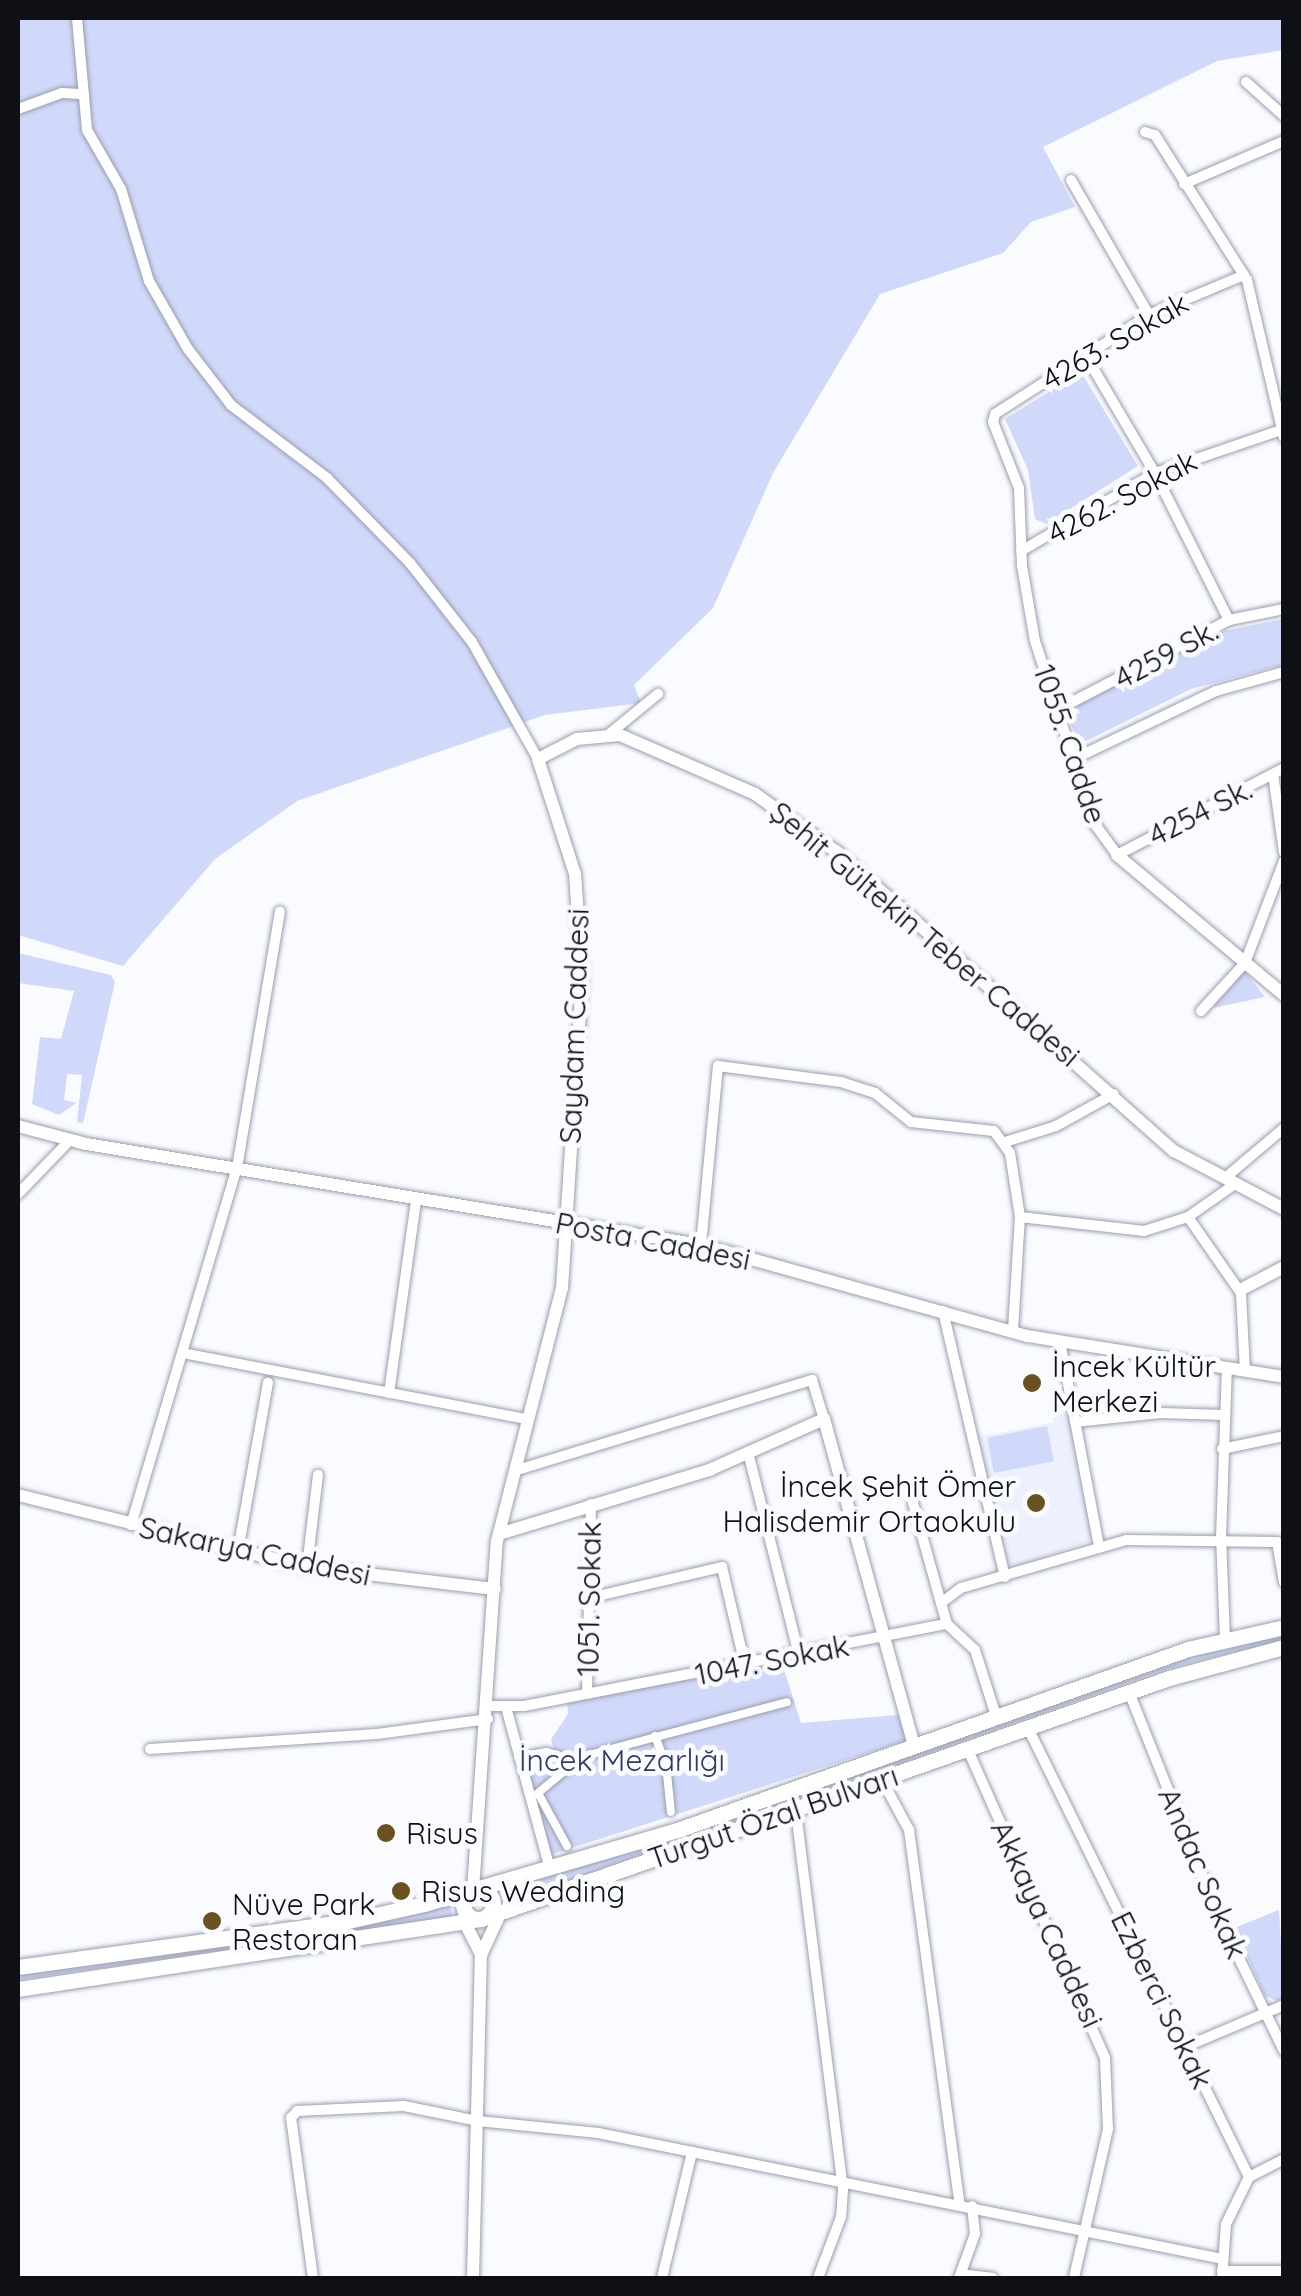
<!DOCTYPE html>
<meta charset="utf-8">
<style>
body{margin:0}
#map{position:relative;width:1301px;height:2296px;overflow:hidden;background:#fafbff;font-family:Quicksand,sans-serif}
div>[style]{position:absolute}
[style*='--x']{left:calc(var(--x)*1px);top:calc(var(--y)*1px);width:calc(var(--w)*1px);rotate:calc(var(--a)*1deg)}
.built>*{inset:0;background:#ecf0ff}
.green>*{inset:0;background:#d1d9fa;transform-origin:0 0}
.roads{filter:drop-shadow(0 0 2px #999dad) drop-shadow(0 0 2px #999dad)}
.pedestrian>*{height:8px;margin:-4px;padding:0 4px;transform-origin:4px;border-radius:4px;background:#fff}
.minor>*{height:10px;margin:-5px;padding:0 5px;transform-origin:5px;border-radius:5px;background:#fff}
.tertiary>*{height:12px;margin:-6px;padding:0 6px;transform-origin:6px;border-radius:6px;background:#fff}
.primary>*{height:15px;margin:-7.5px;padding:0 7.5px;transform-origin:7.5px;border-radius:7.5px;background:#fff}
.primary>.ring{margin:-7.5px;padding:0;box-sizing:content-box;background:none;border:15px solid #fff;border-radius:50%}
.dots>*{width:28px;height:28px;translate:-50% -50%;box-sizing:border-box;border:5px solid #fafbff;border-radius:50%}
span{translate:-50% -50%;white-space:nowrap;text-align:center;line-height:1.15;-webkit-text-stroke:10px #fafbff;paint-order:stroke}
.street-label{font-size:30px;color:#0e1015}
.poi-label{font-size:30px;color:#0e1015}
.left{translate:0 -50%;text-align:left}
.right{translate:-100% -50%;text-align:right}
.park-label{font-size:30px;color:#313865}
.frame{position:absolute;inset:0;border:20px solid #0e1015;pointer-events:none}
</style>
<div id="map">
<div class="built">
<i style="clip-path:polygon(1069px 1412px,1092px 1540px,1013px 1567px,1007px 1562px,978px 1437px,1053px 1422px,1053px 1415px)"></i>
</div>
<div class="green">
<i style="clip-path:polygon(18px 18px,1283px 18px,1284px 50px,1217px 61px,1043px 147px,1075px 207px,1031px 222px,1003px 253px,880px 294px,773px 473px,713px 608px,634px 685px,641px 703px,545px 715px,297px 801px,215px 859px,123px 966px,18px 935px)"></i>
<i style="clip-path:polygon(1081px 372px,1138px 466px,1046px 524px,1035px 519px,1028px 470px,1005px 419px)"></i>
<i style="clip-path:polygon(1283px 619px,1283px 665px,1191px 689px,1080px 744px,1066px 714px,1073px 707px,1224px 631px)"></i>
<i style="clip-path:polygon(18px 953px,111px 975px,115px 982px,83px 1123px,77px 1122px,82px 1075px,67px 1074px,64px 1100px,76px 1103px,59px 1115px,32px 1104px,40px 1037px,61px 1039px,74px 991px,18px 983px)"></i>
<i style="clip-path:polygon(1245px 972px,1265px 997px,1213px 1008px,1241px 973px)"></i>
<i style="left:1047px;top:1426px;width:36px;height:61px;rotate:79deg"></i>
<i style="clip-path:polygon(1283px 1633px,1283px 1640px,1167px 1669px,509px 1901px,505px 1886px,693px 1834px,1186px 1657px)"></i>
<i style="clip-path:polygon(782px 1663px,801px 1723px,898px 1715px,908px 1740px,550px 1855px,521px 1761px,555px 1755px,551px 1739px,568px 1714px,567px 1701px)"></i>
<i style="clip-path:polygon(450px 1901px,453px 1917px,18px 1980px,18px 1973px,356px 1927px)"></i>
<i style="clip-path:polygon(1279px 1910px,1284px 1998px,1277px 2001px,1265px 1996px,1234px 1928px)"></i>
</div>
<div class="roads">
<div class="pedestrian">
<i style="--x:655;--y:1736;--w:30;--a:69"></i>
<i style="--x:666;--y:1764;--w:48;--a:84.1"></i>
<i style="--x:518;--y:1757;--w:29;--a:-10"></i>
<i style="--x:547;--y:1752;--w:30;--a:17"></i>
<i style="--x:567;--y:1846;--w:60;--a:-118.7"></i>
<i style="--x:538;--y:1793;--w:56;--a:-39.9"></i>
<i style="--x:581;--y:1757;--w:213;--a:-14.9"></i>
</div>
<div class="minor">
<i style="--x:77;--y:18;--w:112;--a:84.9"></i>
<i style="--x:87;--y:130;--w:68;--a:60"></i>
<i style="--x:121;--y:189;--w:96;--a:73.1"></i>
<i style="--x:149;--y:281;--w:78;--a:60.2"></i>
<i style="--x:188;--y:349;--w:71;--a:52.5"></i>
<i style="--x:231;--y:405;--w:121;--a:37.2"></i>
<i style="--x:327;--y:478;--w:119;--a:45.7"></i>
<i style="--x:410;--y:563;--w:100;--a:51.9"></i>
<i style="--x:472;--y:642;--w:134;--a:60.6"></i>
<i style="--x:1246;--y:82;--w:51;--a:41.8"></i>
<i style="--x:18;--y:109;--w:47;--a:-20"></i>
<i style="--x:62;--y:93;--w:22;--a:3"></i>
<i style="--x:1145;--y:132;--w:10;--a:17"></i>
<i style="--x:1155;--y:135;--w:172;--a:57.6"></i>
<i style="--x:1247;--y:280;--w:162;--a:76.8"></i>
<i style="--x:1071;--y:180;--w:156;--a:60"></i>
<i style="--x:1184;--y:184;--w:109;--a:-23.3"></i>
<i style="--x:1244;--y:275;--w:103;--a:157.2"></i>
<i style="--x:1149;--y:315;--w:183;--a:147.3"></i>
<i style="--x:995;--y:414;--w:8;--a:104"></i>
<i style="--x:993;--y:422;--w:71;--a:68.5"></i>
<i style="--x:1019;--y:488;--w:78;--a:87.8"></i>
<i style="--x:1022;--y:566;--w:76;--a:80.2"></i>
<i style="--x:1035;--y:641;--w:191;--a:72"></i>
<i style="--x:1094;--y:823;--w:39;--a:54"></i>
<i style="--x:1117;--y:855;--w:188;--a:-27.5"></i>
<i style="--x:1086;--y:356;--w:136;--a:59.5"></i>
<i style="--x:1155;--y:473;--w:165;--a:63.3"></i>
<i style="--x:1021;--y:551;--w:155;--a:-30.2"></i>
<i style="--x:1155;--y:473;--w:133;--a:-18.8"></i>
<i style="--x:1059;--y:709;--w:192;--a:-27.6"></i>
<i style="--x:1229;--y:620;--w:56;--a:-11.3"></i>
<i style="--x:608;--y:735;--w:65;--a:-39.4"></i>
<i style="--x:1076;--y:758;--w:155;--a:-25.6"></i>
<i style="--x:1216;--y:691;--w:71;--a:-15.6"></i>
<i style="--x:1273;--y:774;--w:79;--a:82"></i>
<i style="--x:1201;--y:1011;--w:65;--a:-47.5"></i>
<i style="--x:1245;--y:963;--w:109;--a:-69.1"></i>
<i style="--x:1005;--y:1142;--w:53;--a:-17.4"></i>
<i style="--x:1056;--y:1126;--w:66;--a:-28.9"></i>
<i style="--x:1225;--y:1178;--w:77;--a:-40.3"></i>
<i style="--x:18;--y:1194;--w:75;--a:-46.1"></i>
<i style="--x:1188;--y:1217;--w:93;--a:55.1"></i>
<i style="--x:1241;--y:1293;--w:78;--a:87.1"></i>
<i style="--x:701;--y:1245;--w:180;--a:-84.6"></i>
<i style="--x:718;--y:1066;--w:124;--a:7.4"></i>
<i style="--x:841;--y:1082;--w:36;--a:18"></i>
<i style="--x:875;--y:1093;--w:46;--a:38.9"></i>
<i style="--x:911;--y:1122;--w:83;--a:6.2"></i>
<i style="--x:994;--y:1131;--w:27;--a:54"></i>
<i style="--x:1010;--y:1153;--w:65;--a:81.1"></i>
<i style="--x:1020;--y:1217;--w:125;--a:6.4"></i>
<i style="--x:1144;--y:1231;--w:46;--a:-17.7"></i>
<i style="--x:1188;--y:1217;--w:57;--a:-35.1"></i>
<i style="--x:943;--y:1311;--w:273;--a:76.9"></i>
<i style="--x:1013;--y:1330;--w:113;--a:-86.5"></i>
<i style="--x:1060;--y:1342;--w:209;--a:79.2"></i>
<i style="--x:183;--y:1353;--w:350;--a:10.9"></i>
<i style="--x:389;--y:1393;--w:195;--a:-82"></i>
<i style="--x:1075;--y:1422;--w:86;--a:-6"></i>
<i style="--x:1161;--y:1413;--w:63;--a:1.8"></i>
<i style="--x:1222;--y:1449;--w:63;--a:-11.8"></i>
<i style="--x:748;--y:1452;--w:209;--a:75.9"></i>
<i style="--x:514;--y:1471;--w:312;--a:-17"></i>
<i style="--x:812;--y:1380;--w:41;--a:72.9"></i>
<i style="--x:913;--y:1503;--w:104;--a:74.4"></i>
<i style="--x:131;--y:1525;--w:372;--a:-73.5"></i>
<i style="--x:237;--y:1168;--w:260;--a:-80.5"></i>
<i style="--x:238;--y:1551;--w:171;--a:-79.9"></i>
<i style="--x:307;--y:1567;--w:93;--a:-83.2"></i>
<i style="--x:589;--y:1598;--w:137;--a:-13.1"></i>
<i style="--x:722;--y:1567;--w:101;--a:76.8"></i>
<i style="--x:947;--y:1624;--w:22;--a:-106"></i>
<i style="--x:941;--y:1603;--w:25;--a:-37"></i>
<i style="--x:961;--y:1588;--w:172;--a:-16.2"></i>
<i style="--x:1126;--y:1540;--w:151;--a:0.8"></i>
<i style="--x:1277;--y:1542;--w:41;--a:80.1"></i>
<i style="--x:1225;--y:1640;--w:102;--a:-92.2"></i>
<i style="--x:1221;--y:1538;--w:169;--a:-88"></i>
<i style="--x:1129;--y:1692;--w:242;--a:68.2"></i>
<i style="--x:1219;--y:1917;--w:149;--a:64.1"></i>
<i style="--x:587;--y:1694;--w:190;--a:-88.8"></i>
<i style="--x:490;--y:1706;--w:34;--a:0"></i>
<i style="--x:524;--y:1706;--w:431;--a:-11"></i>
<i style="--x:947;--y:1624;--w:38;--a:43"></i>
<i style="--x:975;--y:1650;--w:69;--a:72.3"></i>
<i style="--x:506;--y:1707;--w:168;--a:74.8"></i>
<i style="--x:1028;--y:1728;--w:500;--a:63.79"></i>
<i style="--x:1249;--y:2177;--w:52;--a:116.1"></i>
<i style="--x:1226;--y:2224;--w:54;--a:94.2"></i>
<i style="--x:150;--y:1749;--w:227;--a:-3.8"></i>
<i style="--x:377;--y:1734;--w:112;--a:-7.7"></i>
<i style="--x:968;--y:1750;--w:337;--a:66"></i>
<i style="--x:1105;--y:2058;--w:71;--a:87.6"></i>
<i style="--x:1108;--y:2129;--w:153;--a:102.9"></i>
<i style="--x:882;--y:1780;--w:57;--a:61.6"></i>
<i style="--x:909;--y:1830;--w:375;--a:82.3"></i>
<i style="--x:796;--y:1812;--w:381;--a:82.9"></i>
<i style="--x:843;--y:2190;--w:27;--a:94"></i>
<i style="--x:841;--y:2217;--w:65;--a:110.7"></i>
<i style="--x:1185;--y:2047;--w:108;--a:-23"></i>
<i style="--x:1249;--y:2177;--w:39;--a:-27"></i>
<i style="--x:1222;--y:2271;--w:62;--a:0"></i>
<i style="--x:961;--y:2274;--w:32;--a:7"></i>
<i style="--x:313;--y:2278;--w:162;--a:-97.8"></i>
<i style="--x:291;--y:2118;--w:9;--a:-49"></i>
<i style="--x:297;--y:2111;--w:107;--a:-2.7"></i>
<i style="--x:404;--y:2106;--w:76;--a:11.5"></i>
<i style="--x:478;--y:2121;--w:121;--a:5.7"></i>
<i style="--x:598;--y:2133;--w:638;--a:11.4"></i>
<i style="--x:662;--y:2278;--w:130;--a:-76.6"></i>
<i style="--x:959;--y:2278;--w:47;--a:-70"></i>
<i style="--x:975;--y:2234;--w:28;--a:-96"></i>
</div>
<div class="tertiary">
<i style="--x:1117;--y:855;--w:218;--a:40"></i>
<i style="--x:18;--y:1126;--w:70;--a:14.8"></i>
<i style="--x:86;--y:1144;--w:623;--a:9.33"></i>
<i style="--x:701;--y:1245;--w:339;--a:15.6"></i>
<i style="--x:1028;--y:1336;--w:259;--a:9.1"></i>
<i style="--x:1240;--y:1290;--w:50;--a:-27.6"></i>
<i style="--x:18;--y:1495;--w:298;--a:14"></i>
<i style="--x:307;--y:1567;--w:189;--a:6.7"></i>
<i style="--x:499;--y:1534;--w:220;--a:-16.9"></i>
<i style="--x:709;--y:1470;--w:126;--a:-23.9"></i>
<i style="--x:824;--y:1419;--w:339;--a:74.6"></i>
<i style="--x:473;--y:1890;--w:350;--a:-86.1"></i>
<i style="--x:497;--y:1541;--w:261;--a:-75.6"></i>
<i style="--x:562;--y:1288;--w:313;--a:-86.3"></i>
<i style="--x:582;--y:976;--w:102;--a:-93.9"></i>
<i style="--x:575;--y:874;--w:121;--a:-107.8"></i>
<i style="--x:538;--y:759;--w:44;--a:-27.1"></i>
<i style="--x:577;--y:739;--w:43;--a:-5.3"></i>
<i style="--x:620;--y:735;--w:147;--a:23.6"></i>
<i style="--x:755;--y:794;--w:100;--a:35.3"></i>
<i style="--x:837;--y:852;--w:451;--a:41.6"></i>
<i style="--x:1174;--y:1151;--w:124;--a:27.8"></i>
<i style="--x:465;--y:1923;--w:36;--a:63"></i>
<i style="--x:473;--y:2278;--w:323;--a:-88.6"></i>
<i style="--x:481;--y:1955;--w:45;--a:-65.1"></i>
</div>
<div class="primary">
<i class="ring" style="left:463px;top:1889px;width:15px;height:15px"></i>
<i style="--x:18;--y:1967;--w:329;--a:-7.9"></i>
<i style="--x:344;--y:1922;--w:82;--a:-12.7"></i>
<i style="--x:424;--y:1904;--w:267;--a:-16.3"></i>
<i style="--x:680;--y:1829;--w:539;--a:-19.51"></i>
<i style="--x:1188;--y:1649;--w:98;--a:-12.9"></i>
<i style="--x:18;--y:1989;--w:468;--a:-8.6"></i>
<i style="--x:481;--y:1919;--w:729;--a:-19.3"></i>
<i style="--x:1169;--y:1678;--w:119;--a:-15.1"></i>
</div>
</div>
<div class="dots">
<i style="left:1032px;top:1383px;background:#6a5122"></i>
<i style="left:1036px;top:1503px;background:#6a5122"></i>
<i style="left:386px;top:1833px;background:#6a5122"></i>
<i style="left:401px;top:1891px;background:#6a5122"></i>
<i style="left:212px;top:1921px;background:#6a5122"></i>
</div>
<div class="street-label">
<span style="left:1115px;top:341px;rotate:-30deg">4263. Sokak</span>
<span style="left:1122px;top:497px;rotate:-28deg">4262. Sokak</span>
<span style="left:1166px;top:654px;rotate:-28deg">4259 Sk.</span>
<span style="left:1070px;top:744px;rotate:71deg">1055. Cadde</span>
<span style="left:1200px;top:812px;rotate:-27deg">4254 Sk.</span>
<span style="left:925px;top:934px;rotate:40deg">Şehit Gültekin Teber Caddesi</span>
<span style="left:574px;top:1026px;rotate:-88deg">Saydam Caddesi</span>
<span style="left:653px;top:1241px;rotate:11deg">Posta Caddesi</span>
<span style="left:255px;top:1551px;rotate:12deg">Sakarya Caddesi</span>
<span style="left:589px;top:1599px;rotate:-89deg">1051. Sokak</span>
<span style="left:772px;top:1660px;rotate:-11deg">1047. Sokak</span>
<span style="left:773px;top:1817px;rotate:-19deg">Turgut Özal Bulvarı</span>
<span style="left:1203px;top:1873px;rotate:67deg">Andac Sokak</span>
<span style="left:1047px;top:1924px;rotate:65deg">Akkaya Caddesi</span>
<span style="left:1162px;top:2000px;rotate:64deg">Ezberci Sokak</span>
</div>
<div class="poi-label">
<span class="left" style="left:1052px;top:1383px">İncek Kültür<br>Merkezi</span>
<span class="right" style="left:1016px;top:1503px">İncek Şehit Ömer<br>Halisdemir Ortaokulu</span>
<span class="left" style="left:406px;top:1833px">Risus</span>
<span class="left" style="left:421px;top:1891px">Risus Wedding</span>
<span class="left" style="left:232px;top:1921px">Nüve Park<br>Restoran</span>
</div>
<div class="park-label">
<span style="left:622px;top:1760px">İncek Mezarlığı</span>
</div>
<div class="frame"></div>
</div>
